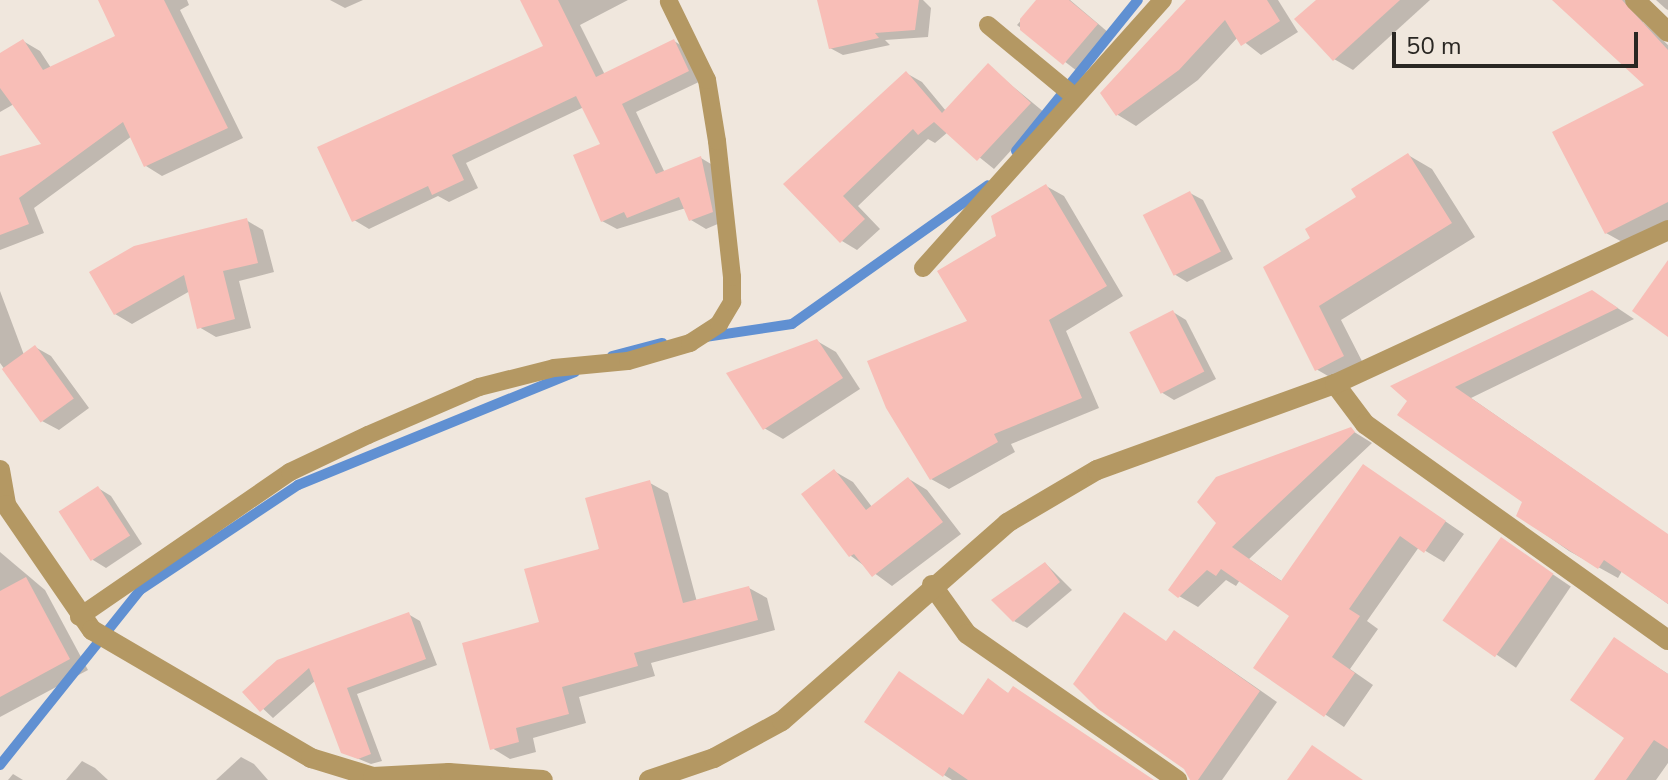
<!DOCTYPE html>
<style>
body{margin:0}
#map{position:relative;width:1668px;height:780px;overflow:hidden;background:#f0e7dd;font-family:"Nunito Sans",sans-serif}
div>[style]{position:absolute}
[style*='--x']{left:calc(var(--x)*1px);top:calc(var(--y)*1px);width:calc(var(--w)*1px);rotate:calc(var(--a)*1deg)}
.shadow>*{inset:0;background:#0003;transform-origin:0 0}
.stream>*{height:10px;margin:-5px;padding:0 5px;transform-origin:5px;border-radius:5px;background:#6090d2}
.building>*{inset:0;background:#f8beb7;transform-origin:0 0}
.lane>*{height:18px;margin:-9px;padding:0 9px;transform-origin:9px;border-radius:9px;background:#b49863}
.street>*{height:20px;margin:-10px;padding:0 10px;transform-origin:10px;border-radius:10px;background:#b49863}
span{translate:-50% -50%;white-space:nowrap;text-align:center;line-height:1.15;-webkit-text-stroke:8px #f0e7dd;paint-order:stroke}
.scale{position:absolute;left:1392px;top:32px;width:246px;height:36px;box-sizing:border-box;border:4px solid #2a2723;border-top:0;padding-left:10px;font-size:24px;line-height:28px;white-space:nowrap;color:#2a2723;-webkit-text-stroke:6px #f0e7dd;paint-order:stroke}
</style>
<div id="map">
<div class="shadow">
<i style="clip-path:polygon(100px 0,187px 0,189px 5px,180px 10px,243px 138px,162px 176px,146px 166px,132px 136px,34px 208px,44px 233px,0 250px,0 162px,44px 145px,14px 104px,0 112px,0 55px,23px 41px,40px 51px,51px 68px,118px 37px)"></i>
<i style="clip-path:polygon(330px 0,363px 0,345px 8px)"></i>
<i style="clip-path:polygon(522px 0,628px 0,580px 25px,605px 75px,674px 41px,689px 50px,703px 80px,636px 112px,665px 173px,701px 158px,716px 167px,727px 220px,706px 229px,691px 220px,686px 208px,617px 229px,602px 221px,603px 146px,584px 107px,466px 163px,478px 188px,449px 202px,438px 196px,369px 229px,354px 220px,546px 47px)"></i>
<i style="clip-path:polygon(819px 0,923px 0,931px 8px,928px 37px,885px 40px,890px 45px,843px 55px,830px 48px)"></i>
<i style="clip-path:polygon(1039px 0,1070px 0,1109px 33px,1077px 71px,1017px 25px)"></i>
<i style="clip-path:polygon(1189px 0,1278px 0,1298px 32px,1261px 55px,1238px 37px,1198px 80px,1136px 126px,1118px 115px,1102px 94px)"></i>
<i style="clip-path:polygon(1319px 0,1430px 0,1353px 70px,1334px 59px)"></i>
<i style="clip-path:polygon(1558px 0,1646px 0,1643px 22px,1668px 45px,1668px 220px,1624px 243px,1606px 233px,1647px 86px)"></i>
<i style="clip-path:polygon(1656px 0,1668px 0,1668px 10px,1666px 9px)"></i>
<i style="clip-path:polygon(988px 66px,1045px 113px,994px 169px,948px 132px,935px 143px,928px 139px,858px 206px,880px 229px,857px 250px,842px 241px,786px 184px,906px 73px,922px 82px,946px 111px)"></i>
<i style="clip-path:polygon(1408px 155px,1432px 169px,1475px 237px,1341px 320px,1366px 369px,1340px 383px,1316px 369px,1313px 238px)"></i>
<i style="clip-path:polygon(1046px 186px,1064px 196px,1123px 296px,1066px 331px,1099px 408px,1011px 444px,1015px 452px,949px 489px,931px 479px,970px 322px,999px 237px)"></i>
<i style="clip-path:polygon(1190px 193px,1203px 200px,1233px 259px,1187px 282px,1174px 274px)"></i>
<i style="clip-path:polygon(246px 220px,263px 230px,274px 272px,239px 281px,251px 328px,216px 337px,199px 327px,190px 291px,132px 324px,115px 314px)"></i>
<i style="clip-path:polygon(0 291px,24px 355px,35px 347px,51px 356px,89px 408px,59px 430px,42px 421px,0 363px)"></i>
<i style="clip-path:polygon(1610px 303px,1634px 319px,1471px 398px,1668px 535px,1668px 604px,1622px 571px,1618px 578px,1569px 551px,1518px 515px,1525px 501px,1400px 415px)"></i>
<i style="clip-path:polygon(1173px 312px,1186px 320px,1216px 379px,1174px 400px,1161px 392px)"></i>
<i style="clip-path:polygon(817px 341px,836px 352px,860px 389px,783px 439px,764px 428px)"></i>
<i style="clip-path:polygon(1351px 430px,1372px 443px,1249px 559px,1283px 582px,1364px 466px,1464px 534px,1444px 562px,1419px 547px,1367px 621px,1378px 629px,1350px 669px,1373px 685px,1344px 727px,1256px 668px,1292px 616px,1240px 580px,1236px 586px,1226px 580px,1198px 607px,1179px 596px)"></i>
<i style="clip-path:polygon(834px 471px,853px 482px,872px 507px,909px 479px,927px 490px,961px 534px,892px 586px,851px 556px)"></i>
<i style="clip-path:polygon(650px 483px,668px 493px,697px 602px,749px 588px,767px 598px,775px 630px,651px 663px,655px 676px,579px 697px,586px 723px,533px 738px,536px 752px,510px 759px,492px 748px,541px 623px)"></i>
<i style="clip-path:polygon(98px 488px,111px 496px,142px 544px,106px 568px,93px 560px)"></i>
<i style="left:1502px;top:540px;width:83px;height:98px;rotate:34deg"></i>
<i style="clip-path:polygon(0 552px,45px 590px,88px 670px,0 717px)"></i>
<i style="clip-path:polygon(1046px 564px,1072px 590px,1027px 628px,1014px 621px)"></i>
<i style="clip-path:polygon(408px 614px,420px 621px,437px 665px,357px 694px,382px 761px,371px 764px,342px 752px,316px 680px,273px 718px,245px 692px)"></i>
<i style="clip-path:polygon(1614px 639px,1668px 674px,1668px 763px,1656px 780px,1607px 780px,1627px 737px)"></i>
<i style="clip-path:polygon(1167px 642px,1192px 643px,1277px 702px,1222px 780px,1191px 780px)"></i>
<i style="clip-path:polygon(900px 674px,964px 716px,988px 681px,1151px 780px,952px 780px,944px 775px)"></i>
<i style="clip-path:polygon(241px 757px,254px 764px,268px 780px,216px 780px)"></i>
<i style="clip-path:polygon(82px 761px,95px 768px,108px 780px,66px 780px)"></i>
<i style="clip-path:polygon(13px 774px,23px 780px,8px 780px)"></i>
</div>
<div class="stream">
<i style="--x:1016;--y:151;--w:194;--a:-51.1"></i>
<i style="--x:705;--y:337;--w:88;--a:-8.5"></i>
<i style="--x:792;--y:324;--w:240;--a:-35.3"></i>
<i style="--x:612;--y:356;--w:52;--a:-14.6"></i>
<i style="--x:0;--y:765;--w:224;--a:-51.3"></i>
<i style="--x:140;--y:590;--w:190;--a:-33.6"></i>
<i style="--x:298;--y:485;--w:299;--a:-22.2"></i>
</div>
<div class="building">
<i style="clip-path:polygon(98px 0,164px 0,228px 128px,144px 167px,123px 122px,19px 198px,29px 224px,0 235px,0 156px,41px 144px,0 88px,0 53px,23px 39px,43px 70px,115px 36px)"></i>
<i style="clip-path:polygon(520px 0,558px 0,596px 77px,674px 39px,689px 71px,622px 104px,656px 174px,701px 156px,713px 212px,689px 221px,679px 197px,627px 218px,624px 212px,601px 222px,573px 155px,600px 144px,576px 96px,452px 155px,464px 180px,432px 195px,428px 186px,352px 222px,317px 147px,543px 46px)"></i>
<i style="clip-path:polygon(817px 0,919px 0,915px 30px,875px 33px,879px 38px,829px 49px)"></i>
<i style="clip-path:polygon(1036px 0,1069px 0,1098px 24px,1063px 65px,1020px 30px,1020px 19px)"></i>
<i style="clip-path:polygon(1186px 0,1267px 0,1280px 21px,1241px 46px,1225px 20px,1179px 70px,1116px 116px,1100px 93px)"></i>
<i style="clip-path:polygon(1316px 0,1400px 0,1333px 61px,1294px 19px)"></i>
<i style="clip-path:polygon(1552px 0,1622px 0,1668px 50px,1668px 202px,1605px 234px,1552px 132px,1644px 85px)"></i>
<i style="clip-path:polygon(988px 63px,1031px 103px,977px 161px,934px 122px,918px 135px,913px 129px,843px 196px,865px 219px,840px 243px,783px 184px,906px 71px,942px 113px)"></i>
<i style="clip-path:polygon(1408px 153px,1452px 223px,1319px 306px,1344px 356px,1315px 371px,1263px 267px,1310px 238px,1305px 229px,1356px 197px,1351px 189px)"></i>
<i style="clip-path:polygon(1046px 184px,1107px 286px,1049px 320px,1082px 398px,994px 434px,998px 442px,930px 480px,886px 408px,867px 361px,967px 321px,937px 271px,996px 236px,991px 216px)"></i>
<i style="left:1190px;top:191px;width:68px;height:53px;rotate:63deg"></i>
<i style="clip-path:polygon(247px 218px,258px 263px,223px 271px,235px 319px,197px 329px,184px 275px,114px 315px,89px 272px,134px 246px)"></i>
<i style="clip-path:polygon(1668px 260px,1668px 337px,1632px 311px)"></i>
<i style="clip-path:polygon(1592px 290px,1618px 308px,1455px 387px,1668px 534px,1668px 604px,1604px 560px,1598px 569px,1516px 516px,1522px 502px,1397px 415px,1407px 401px,1390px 386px)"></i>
<i style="left:1173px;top:310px;width:69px;height:49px;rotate:63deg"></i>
<i style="clip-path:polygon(817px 339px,843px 378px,763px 430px,726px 373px)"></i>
<i style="left:35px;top:345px;width:66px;height:41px;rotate:54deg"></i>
<i style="clip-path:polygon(1351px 427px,1355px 432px,1232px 547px,1281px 581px,1363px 464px,1446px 521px,1424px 553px,1400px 536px,1349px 609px,1360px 616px,1332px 657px,1355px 673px,1324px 717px,1253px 668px,1289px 616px,1221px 569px,1216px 576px,1207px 570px,1178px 598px,1168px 590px,1216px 523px,1197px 502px,1216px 477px)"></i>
<i style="clip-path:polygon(834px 469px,866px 510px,908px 477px,943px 522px,872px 577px,854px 554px,849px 557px,801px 494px)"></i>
<i style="clip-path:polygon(650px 480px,683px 603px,749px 586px,758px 620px,634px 653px,638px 666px,562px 687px,569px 714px,516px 728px,519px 742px,490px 750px,462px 643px,539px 622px,524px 569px,599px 549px,585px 498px)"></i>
<i style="left:98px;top:486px;width:59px;height:47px;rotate:57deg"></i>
<i style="left:1501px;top:537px;width:64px;height:102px;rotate:35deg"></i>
<i style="clip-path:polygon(1045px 562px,1060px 582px,1013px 622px,991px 600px)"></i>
<i style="clip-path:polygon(26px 577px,70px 659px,0 697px,0 591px)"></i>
<i style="clip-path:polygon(409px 612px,426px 659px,347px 688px,371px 754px,358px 759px,341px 753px,309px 668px,260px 712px,242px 692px,277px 660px)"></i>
<i style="clip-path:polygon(1124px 612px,1166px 641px,1174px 630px,1260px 691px,1198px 780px,1190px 780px,1184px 769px,1098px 709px,1073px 684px)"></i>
<i style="clip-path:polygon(1614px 637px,1668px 674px,1668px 749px,1654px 740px,1626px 780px,1594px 780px,1624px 738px,1570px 700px)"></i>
<i style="clip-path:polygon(899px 671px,963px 715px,988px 678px,1008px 693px,1013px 686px,1154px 780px,968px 780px,949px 767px,943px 777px,864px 722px)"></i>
<i style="clip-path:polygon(1312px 745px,1363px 780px,1287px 780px)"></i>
</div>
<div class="lane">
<i style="--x:988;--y:25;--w:113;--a:39.6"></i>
<i style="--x:923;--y:268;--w:360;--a:-48.2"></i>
<i style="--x:79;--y:617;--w:256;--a:-34.5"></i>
<i style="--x:290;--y:472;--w:86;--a:-25.4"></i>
<i style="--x:368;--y:435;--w:121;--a:-23.4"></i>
<i style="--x:479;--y:387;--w:77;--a:-14.2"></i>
<i style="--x:554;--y:368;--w:74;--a:-5.4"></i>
<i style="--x:628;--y:361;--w:65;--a:-16.2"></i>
<i style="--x:690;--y:343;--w:35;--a:-33"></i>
<i style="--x:719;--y:324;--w:26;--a:-59"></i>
<i style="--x:732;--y:302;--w:25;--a:-90"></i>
<i style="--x:732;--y:277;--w:137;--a:-96.3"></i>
<i style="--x:717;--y:141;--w:62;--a:-99.3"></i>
<i style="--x:707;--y:80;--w:87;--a:-116"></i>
</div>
<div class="street">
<i style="--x:1635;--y:0;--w:46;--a:44.1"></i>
<i style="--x:1335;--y:384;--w:50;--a:53.1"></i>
<i style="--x:1365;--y:424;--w:372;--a:35.5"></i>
<i style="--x:0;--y:470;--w:36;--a:80"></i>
<i style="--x:6;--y:505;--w:152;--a:55.5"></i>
<i style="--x:92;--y:630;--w:254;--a:30.3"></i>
<i style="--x:311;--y:758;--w:65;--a:17"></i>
<i style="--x:373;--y:777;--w:76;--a:-3"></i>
<i style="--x:449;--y:773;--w:94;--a:4.3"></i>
<i style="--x:932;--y:585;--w:60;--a:54.5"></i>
<i style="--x:967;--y:634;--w:256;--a:34.8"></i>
<i style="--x:649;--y:780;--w:69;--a:-18.7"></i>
<i style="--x:714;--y:758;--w:77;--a:-28.6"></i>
<i style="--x:782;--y:721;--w:300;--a:-41.3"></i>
<i style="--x:1007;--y:523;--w:104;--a:-30.5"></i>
<i style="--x:1097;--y:470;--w:253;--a:-19.9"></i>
<i style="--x:1335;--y:384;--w:367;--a:-24.8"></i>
</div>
<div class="scale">50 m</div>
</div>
